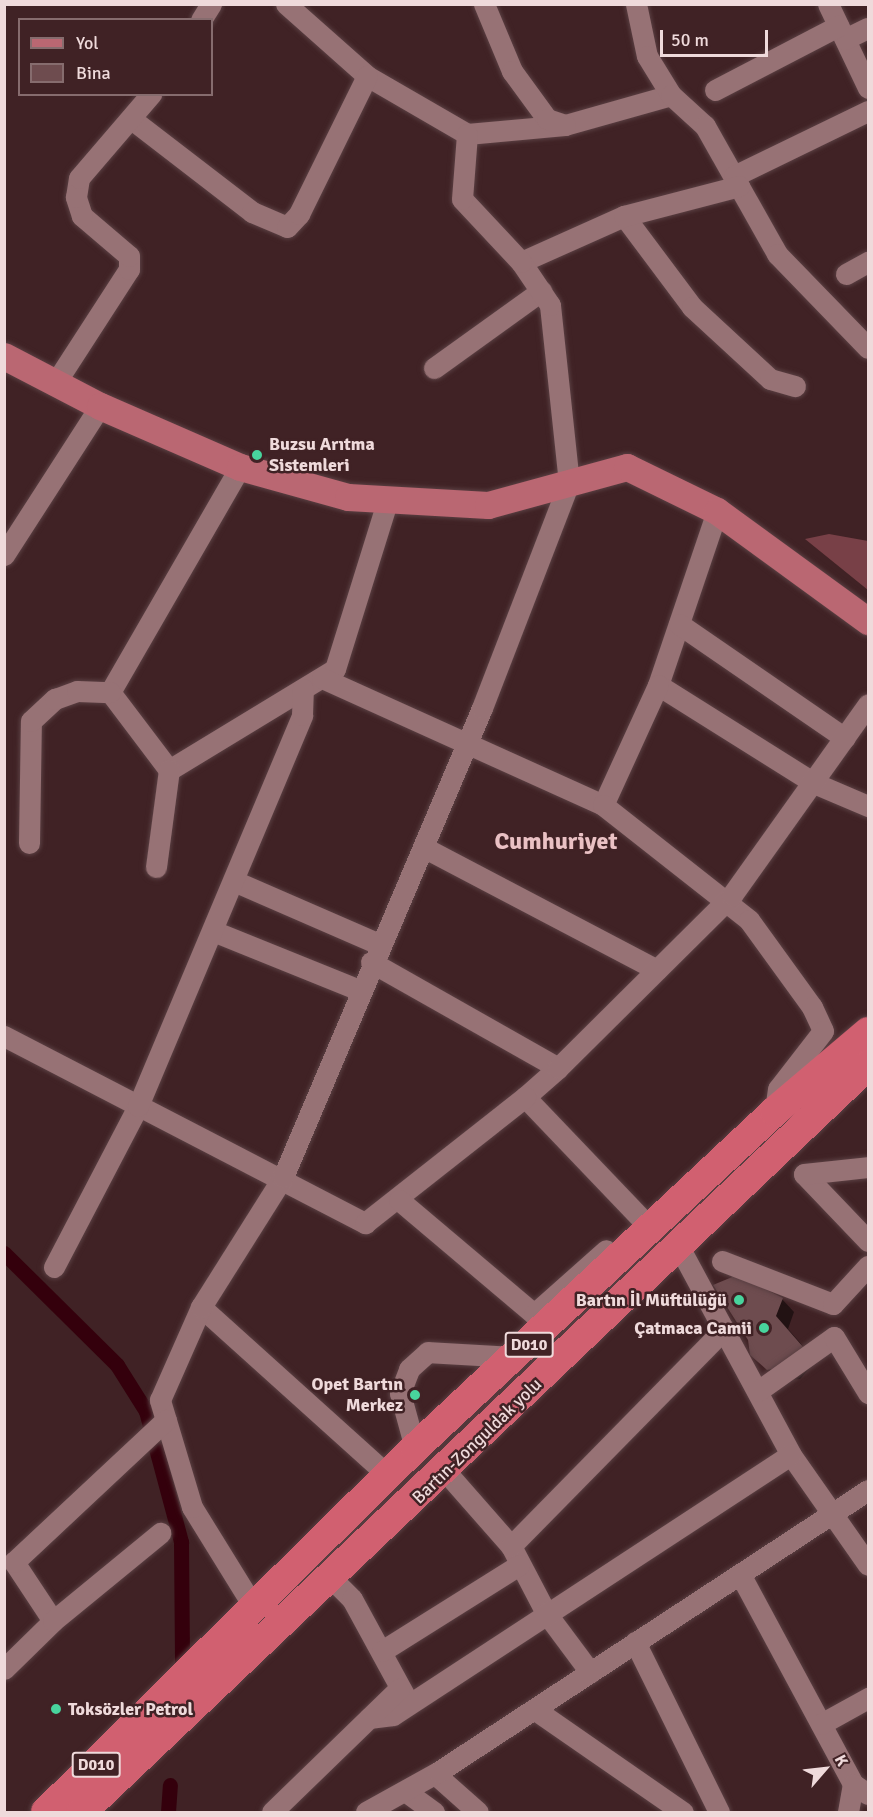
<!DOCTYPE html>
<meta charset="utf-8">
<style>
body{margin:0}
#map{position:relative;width:873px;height:1817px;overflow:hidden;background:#402225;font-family:Signika,sans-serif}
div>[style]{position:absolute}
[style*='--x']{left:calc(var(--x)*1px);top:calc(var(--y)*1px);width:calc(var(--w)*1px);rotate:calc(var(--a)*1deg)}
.green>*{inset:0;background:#784047}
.shadow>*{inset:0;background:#0007}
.canal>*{height:15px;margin:-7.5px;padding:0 7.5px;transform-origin:7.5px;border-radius:7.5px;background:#34000c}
.building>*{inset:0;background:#6e4c4f}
.roads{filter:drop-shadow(0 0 2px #5a4043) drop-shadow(0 0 2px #5a4043)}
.minor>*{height:21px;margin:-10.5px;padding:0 10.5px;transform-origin:10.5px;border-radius:10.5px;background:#977275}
.major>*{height:27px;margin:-13.5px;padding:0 13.5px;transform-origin:13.5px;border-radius:13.5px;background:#ba6772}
.highway>*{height:30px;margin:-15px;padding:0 15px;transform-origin:15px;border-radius:15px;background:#d16070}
.dots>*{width:16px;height:16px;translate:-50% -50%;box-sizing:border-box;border:3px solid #402225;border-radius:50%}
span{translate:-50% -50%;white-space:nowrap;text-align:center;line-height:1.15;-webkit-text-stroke:5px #402225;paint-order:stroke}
.shield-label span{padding:2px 4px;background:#402225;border:2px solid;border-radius:4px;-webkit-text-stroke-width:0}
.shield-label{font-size:16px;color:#efdadb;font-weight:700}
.poi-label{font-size:18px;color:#efdadb;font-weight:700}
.left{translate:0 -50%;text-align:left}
.right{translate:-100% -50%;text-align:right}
.street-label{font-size:18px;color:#efdadb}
.district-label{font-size:24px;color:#eac1c4;font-weight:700}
.frame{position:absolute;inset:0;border:6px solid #efdadb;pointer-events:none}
.legend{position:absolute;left:18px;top:18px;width:195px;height:78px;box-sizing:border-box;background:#402225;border:2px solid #866c6e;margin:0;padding:8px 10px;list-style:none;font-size:18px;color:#efdadb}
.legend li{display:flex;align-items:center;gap:12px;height:30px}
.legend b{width:30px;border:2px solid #866c6e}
.north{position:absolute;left:795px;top:1739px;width:60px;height:60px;-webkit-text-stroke:4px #402225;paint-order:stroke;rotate:62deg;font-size:16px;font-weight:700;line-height:24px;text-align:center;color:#efdadb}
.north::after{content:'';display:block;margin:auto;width:21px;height:27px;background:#efdadb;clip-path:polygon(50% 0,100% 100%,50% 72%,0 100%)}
.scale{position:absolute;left:660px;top:30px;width:108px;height:27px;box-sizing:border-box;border:3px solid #efdadb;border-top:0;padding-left:8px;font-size:18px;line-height:21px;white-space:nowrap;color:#efdadb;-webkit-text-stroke:4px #402225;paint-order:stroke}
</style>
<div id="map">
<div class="green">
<i style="clip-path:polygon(829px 534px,868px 541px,868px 590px,805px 539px)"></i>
</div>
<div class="shadow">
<i style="clip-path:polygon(782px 1299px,794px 1312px,788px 1329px,816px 1361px,800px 1379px,780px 1381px,752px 1354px)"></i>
</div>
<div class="canal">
<i style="--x:4;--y:1253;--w:159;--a:44.7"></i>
<i style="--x:117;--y:1365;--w:54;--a:57.8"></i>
<i style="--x:146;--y:1411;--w:136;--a:75"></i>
<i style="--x:181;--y:1542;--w:121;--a:89.5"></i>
<i style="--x:168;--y:1812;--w:27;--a:-86"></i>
</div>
<div class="building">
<i style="clip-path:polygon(737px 1275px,783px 1298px,776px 1316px,804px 1348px,787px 1367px,767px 1370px,750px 1355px,748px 1340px,713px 1285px)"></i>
</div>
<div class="roads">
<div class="minor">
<i style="--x:286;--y:4;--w:108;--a:41.6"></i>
<i style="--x:367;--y:76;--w:116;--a:30.1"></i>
<i style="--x:467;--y:134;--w:98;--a:-5.2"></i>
<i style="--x:565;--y:125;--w:110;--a:-15.8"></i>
<i style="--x:484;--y:4;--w:73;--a:67.3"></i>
<i style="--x:512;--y:71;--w:59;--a:53.9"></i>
<i style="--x:547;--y:119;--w:19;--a:18"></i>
<i style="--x:636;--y:4;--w:53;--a:78.1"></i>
<i style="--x:647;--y:56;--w:46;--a:58.4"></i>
<i style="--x:671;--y:95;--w:46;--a:42.4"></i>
<i style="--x:705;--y:126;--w:147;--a:60.6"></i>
<i style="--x:777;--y:254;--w:131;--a:45.9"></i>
<i style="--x:828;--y:4;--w:93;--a:64.5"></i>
<i style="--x:201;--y:20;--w:19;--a:-58"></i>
<i style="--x:845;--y:39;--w:25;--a:-26"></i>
<i style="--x:715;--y:90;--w:139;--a:-27.5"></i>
<i style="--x:134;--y:121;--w:149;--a:37.6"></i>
<i style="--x:252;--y:212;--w:38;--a:23"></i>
<i style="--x:287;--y:227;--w:18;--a:-47"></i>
<i style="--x:299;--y:214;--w:154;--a:-63.8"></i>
<i style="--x:734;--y:176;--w:149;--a:-25.9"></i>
<i style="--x:624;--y:216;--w:114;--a:53.2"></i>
<i style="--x:692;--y:307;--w:106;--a:42.7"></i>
<i style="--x:770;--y:379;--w:26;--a:16"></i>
<i style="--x:521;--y:262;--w:113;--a:-24.1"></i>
<i style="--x:624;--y:216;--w:119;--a:-14.6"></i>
<i style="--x:846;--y:274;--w:25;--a:-29"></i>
<i style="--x:434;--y:368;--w:132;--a:-35.7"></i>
<i style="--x:54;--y:385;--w:138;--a:-57.1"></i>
<i style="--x:129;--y:269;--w:13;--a:-90"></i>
<i style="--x:129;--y:256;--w:62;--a:-139.6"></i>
<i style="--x:82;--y:216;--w:20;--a:-108"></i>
<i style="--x:76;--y:197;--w:19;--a:-81"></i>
<i style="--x:79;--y:178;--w:111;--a:-49.4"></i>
<i style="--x:240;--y:467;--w:260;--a:120"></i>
<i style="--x:110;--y:692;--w:98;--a:52.9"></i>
<i style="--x:169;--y:770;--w:194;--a:-31.3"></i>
<i style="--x:335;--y:669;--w:178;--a:-72.7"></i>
<i style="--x:717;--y:511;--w:184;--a:108.7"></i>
<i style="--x:658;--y:685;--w:184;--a:32.1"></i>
<i style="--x:814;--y:783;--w:59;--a:23.1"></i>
<i style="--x:4;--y:555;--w:177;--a:-57.2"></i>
<i style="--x:679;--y:624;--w:201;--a:34.5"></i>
<i style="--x:322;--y:678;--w:308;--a:24.3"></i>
<i style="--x:658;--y:685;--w:132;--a:114.6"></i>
<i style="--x:603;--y:805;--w:186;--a:38.2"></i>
<i style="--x:749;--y:920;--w:107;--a:54.1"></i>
<i style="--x:812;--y:1007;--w:26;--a:65"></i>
<i style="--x:823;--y:1031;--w:73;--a:127.8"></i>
<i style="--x:778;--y:1089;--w:22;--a:98"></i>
<i style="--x:29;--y:843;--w:122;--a:-89.1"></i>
<i style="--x:31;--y:721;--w:33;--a:-43"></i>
<i style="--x:55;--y:699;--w:23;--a:-20"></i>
<i style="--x:77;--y:691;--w:33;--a:2"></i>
<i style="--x:423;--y:847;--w:264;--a:27.7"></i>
<i style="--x:156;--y:867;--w:98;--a:-82.4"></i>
<i style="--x:234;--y:881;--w:158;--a:23.5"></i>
<i style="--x:213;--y:931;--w:157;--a:22"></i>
<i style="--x:371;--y:962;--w:215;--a:29.5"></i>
<i style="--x:558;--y:1068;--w:44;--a:138.7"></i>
<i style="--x:525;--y:1097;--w:182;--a:46.3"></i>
<i style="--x:4;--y:1036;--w:407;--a:27.4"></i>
<i style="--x:365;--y:1223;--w:204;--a:-38.2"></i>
<i style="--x:558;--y:1068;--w:245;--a:-44.8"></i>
<i style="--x:732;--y:895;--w:234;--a:-54.5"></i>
<i style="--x:804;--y:1174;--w:93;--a:46.3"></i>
<i style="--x:804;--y:1174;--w:64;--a:-6.2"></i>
<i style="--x:399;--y:1200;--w:177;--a:40.2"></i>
<i style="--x:534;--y:1314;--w:96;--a:-41.6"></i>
<i style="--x:678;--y:1245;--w:238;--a:61.7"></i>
<i style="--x:791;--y:1455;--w:134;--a:55"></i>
<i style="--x:722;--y:1261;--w:119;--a:21.2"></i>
<i style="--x:833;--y:1304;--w:52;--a:-47.4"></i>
<i style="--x:54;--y:1267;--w:182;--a:-62.4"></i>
<i style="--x:138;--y:1106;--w:424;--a:-67.2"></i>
<i style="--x:302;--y:715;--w:26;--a:-88"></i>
<i style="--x:201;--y:1307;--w:242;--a:42"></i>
<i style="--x:758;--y:1391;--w:93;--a:-35.4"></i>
<i style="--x:834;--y:1337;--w:66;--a:58.7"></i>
<i style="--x:415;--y:1448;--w:57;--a:-105.3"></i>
<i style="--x:400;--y:1393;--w:26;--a:-69"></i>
<i style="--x:409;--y:1369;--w:25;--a:-42"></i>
<i style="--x:428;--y:1352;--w:88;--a:3.3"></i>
<i style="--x:446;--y:1472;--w:98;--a:48.7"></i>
<i style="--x:511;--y:1546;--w:76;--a:62.4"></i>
<i style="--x:546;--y:1613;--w:74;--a:53.3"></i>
<i style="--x:511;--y:1546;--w:304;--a:-45.5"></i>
<i style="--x:740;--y:1574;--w:238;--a:61.7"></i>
<i style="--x:853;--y:1784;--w:18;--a:34"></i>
<i style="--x:332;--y:1579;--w:28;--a:45"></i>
<i style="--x:352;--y:1599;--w:115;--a:61.4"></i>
<i style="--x:255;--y:1609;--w:120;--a:-121.7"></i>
<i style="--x:192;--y:1507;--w:112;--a:-106.7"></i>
<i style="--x:160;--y:1400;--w:102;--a:-66.2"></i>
<i style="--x:201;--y:1307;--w:154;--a:-57.8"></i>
<i style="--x:283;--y:1177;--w:509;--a:-67.01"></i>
<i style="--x:482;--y:708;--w:241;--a:-68.9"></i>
<i style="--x:569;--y:483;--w:179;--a:-96.1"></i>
<i style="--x:550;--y:305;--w:52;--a:-124"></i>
<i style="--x:521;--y:262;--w:86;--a:-133.1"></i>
<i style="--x:462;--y:199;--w:65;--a:-85.6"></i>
<i style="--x:53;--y:1621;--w:71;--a:-123.5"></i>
<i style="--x:14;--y:1562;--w:208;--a:-43.1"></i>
<i style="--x:635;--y:1642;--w:190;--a:63.7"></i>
<i style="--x:382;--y:1651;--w:162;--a:-32.1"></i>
<i style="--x:4;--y:1669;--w:69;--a:-44.4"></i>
<i style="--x:53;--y:1621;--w:139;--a:-39.4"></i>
<i style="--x:534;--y:1709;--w:181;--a:34.7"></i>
<i style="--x:369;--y:1718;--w:24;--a:-7"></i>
<i style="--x:393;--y:1715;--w:475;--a:-33.2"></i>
<i style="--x:821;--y:1724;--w:54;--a:-29"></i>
<i style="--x:435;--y:1774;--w:57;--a:41.5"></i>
<i style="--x:405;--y:1791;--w:36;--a:36"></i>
<i style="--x:272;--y:1812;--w:177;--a:-44.1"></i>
<i style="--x:366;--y:1812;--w:82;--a:-29.1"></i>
<i style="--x:438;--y:1772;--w:514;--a:-33.26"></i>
<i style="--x:848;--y:1812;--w:28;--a:-80"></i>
</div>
<div class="major">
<i style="--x:4;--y:356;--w:108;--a:27.5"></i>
<i style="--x:100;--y:406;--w:153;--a:23.5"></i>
<i style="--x:240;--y:467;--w:112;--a:15.5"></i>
<i style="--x:348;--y:497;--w:140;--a:3.3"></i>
<i style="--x:488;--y:505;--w:144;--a:-15.3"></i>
<i style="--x:627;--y:467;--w:100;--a:26.1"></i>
<i style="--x:717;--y:511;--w:187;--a:36.1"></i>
</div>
<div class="highway">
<i style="--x:46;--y:1812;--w:518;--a:-44.61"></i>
<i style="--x:415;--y:1448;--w:493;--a:-43.1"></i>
<i style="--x:775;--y:1111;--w:122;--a:-40.3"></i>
<i style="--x:82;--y:1812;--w:1084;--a:-43.54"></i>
</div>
</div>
<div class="dots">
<i style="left:257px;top:455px;background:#48d49d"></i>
<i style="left:739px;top:1300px;background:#48d49d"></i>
<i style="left:764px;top:1328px;background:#48d49d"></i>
<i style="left:415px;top:1395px;background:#48d49d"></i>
<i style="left:56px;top:1709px;background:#48d49d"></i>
</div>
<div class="shield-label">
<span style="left:529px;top:1345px">D010</span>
<span style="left:96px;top:1765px">D010</span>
</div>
<div class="poi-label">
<span class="left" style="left:269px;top:455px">Buzsu Arıtma<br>Sistemleri</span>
<span class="right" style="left:727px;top:1300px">Bartın İl Müftülüğü</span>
<span class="right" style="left:752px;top:1328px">Çatmaca Camii</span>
<span class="right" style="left:403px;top:1395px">Opet Bartın<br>Merkez</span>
<span class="left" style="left:68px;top:1709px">Toksözler Petrol</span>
</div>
<div class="street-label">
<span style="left:477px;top:1441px;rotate:-44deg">Bartın-Zonguldak yolu</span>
</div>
<div class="district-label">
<span style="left:556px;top:842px">Cumhuriyet</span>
</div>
<div class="frame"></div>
<ul class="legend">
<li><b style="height:8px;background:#ba6772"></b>Yol</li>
<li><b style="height:16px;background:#6e4c4f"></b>Bina</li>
</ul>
<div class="north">K</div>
<div class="scale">50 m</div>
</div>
